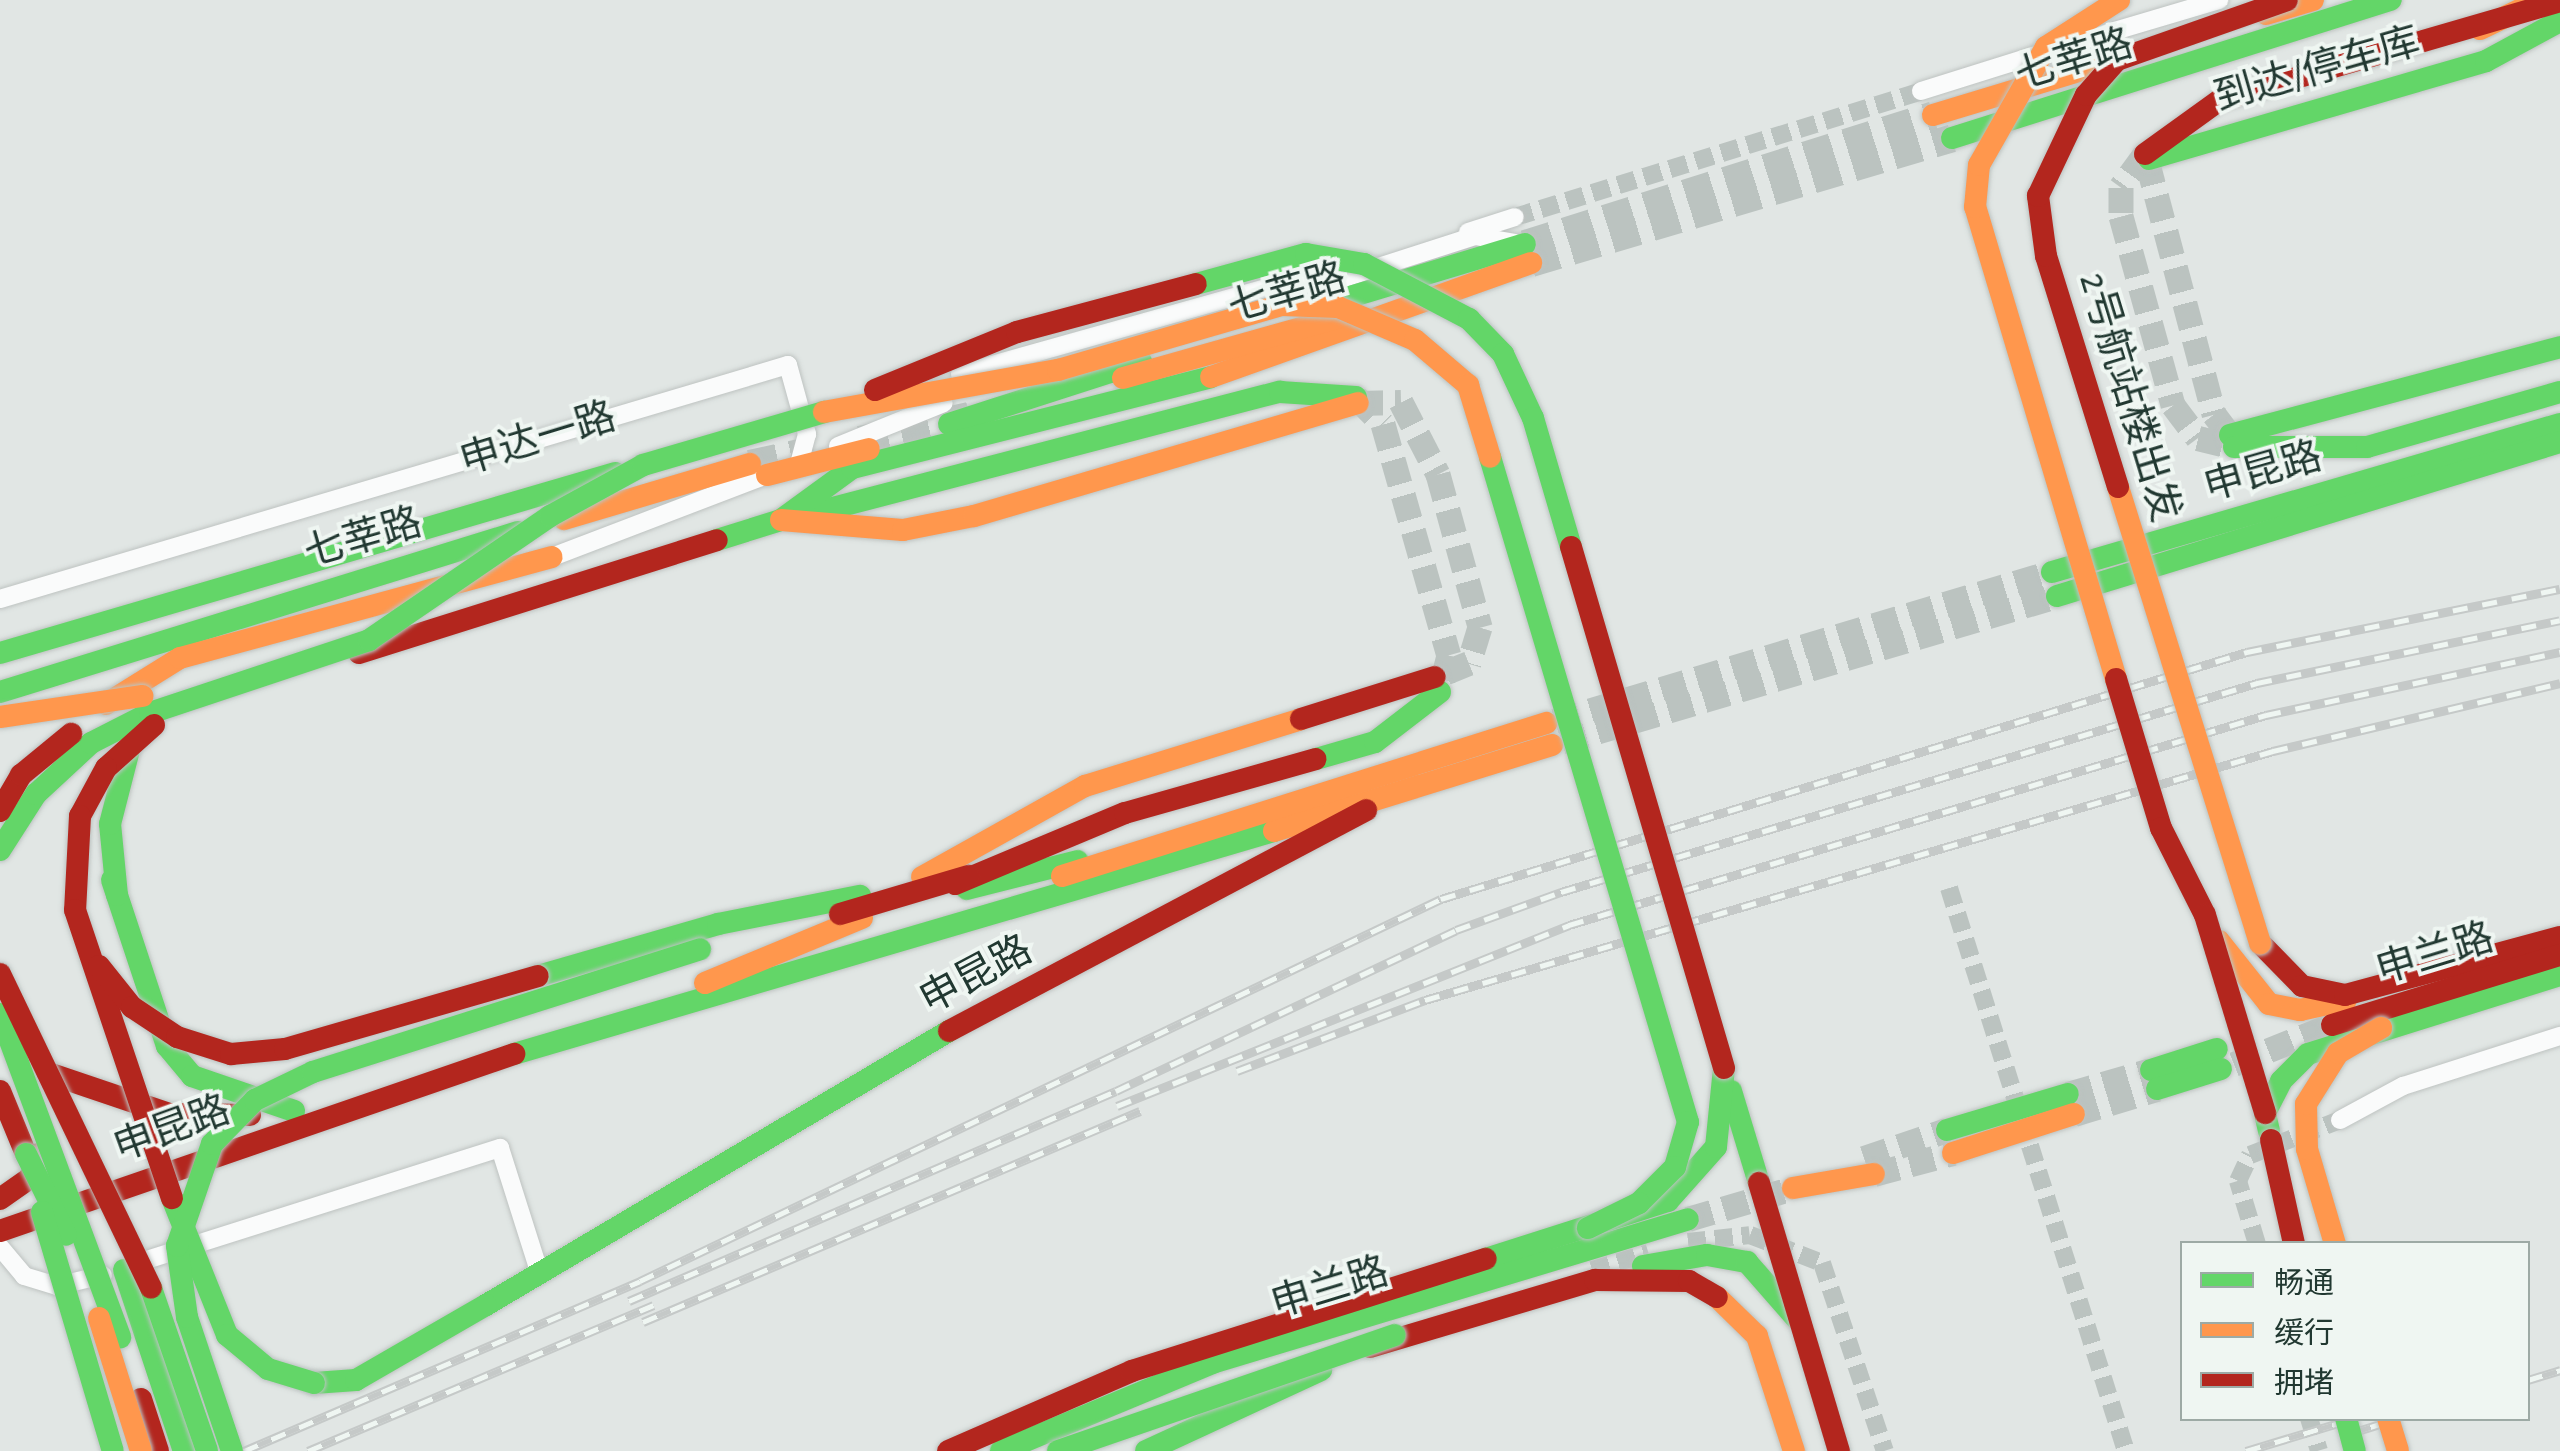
<!DOCTYPE html>
<meta charset="utf-8">
<style>
body{margin:0}
#map{position:relative;width:2560px;height:1451px;overflow:hidden;background:#e1e6e4;font-family:"Alegreya Sans","Noto Sans SC",sans-serif}
div>[style]{position:absolute}
[style*='--x']{left:calc(var(--x)*1px);top:calc(var(--y)*1px);width:calc(var(--w)*1px);rotate:calc(var(--a)*1deg)}
.street-tunnel>*{height:18px;margin-top:-9px;transform-origin:0;background:repeating-linear-gradient(90deg,#bbc3c0 0 18px,transparent 0 27px)}
.secondary-tunnel>*{height:25px;margin-top:-12.5px;transform-origin:0;background:repeating-linear-gradient(90deg,#bbc3c0 0 25px,transparent 0 37px)}
.primary-tunnel>*{height:28px;margin-top:-14px;transform-origin:0;background:repeating-linear-gradient(90deg,#bbc3c0 0 28px,transparent 0 42px)}
.roads{filter:drop-shadow(0 0 2px #bec3c1) drop-shadow(0 0 2px #bec3c1)}
.street>*{height:18px;margin:-9px;padding:0 9px;transform-origin:9px;border-radius:9px;background:#fafbfb}
.fast>*{height:22px;margin:-11px;padding:0 11px;transform-origin:11px;border-radius:11px;background:#63d668}
.slow>*{height:22px;margin:-11px;padding:0 11px;transform-origin:11px;border-radius:11px;background:#ff974d}
.jam>*{height:22px;margin:-11px;padding:0 11px;transform-origin:11px;border-radius:11px;background:#b3261e}
.rail>*{height:9px;margin-top:-4.5px;transform-origin:0;background:repeating-linear-gradient(90deg,#eff6f2 0 15px,#c5c9c8 0 30px);box-sizing:border-box;border-block:2px solid #c5c9c8}
.bridges{filter:drop-shadow(0 0 2px #bcc3c1) drop-shadow(0 0 2px #bcc3c1)}
.fast-bridge>*{height:22px;margin:-11px;padding:0 11px;transform-origin:11px;border-radius:11px;background:#63d668}
.slow-bridge>*{height:22px;margin:-11px;padding:0 11px;transform-origin:11px;border-radius:11px;background:#ff974d}
.jam-bridge>*{height:22px;margin:-11px;padding:0 11px;transform-origin:11px;border-radius:11px;background:#b3261e}
span{translate:-50% -50%;white-space:nowrap;text-align:center;line-height:1.15;-webkit-text-stroke:8px #eff6f2;paint-order:stroke}
.street-label{font-size:40px;color:#213831}
.legend{position:absolute;left:2180px;top:1241px;width:350px;height:180px;box-sizing:border-box;background:#eff6f2;border:2px solid #9daaa5;margin:0;padding:12px 18px;list-style:none;font-size:30px;color:#213831}
.legend li{display:flex;align-items:center;gap:20px;height:50px}
.legend b{width:50px;border:2px solid #9daaa5}
</style>
<div id="map">
<div class="street-tunnel">
<i style="--x:1515;--y:217;--w:425;--a:-17.2"></i>
<i style="--x:1949;--y:888;--w:590;--a:72.55"></i>
<i style="--x:1688;--y:1242;--w:62;--a:-6.4"></i>
<i style="--x:1750;--y:1235;--w:77;--a:21.3"></i>
<i style="--x:1822;--y:1263;--w:198;--a:71.5"></i>
<i style="--x:2257;--y:1244;--w:66;--a:-106.8"></i>
<i style="--x:2238;--y:1181;--w:29;--a:-65"></i>
<i style="--x:2250;--y:1155;--w:97;--a:-21.3"></i>
<i style="--x:1592;--y:1270;--w:59;--a:-16.9"></i>
<i style="--x:2309;--y:1418;--w:34;--a:73"></i>
</div>
<div class="secondary-tunnel">
<i style="--x:2145;--y:154;--w:41;--a:126"></i>
<i style="--x:2121;--y:187;--w:29;--a:90"></i>
<i style="--x:2121;--y:216;--w:196;--a:74.6"></i>
<i style="--x:2173;--y:405;--w:41;--a:52.9"></i>
<i style="--x:2198;--y:438;--w:37;--a:14"></i>
<i style="--x:2147;--y:160;--w:263;--a:75.2"></i>
<i style="--x:2214;--y:414;--w:26;--a:53"></i>
<i style="--x:1356;--y:397;--w:38;--a:45"></i>
<i style="--x:1383;--y:424;--w:240;--a:74.1"></i>
<i style="--x:1449;--y:655;--w:29;--a:104"></i>
<i style="--x:1358;--y:403;--w:43;--a:-1.3"></i>
<i style="--x:1401;--y:402;--w:81;--a:62.8"></i>
<i style="--x:1438;--y:474;--w:159;--a:74.6"></i>
<i style="--x:1480;--y:627;--w:38;--a:107"></i>
<i style="--x:1469;--y:663;--w:37;--a:158"></i>
<i style="--x:1555;--y:721;--w:519;--a:-16.69"></i>
<i style="--x:1562;--y:742;--w:516;--a:-16.43"></i>
<i style="--x:2234;--y:1064;--w:105;--a:-21.7"></i>
<i style="--x:2068;--y:1094;--w:86;--a:-16.1"></i>
<i style="--x:2074;--y:1114;--w:87;--a:-16.8"></i>
<i style="--x:1864;--y:1158;--w:88;--a:-18.6"></i>
<i style="--x:1874;--y:1174;--w:82;--a:-14.9"></i>
<i style="--x:1688;--y:1219;--w:109;--a:-16.4"></i>
</div>
<div class="primary-tunnel">
<i style="--x:1525;--y:244;--w:428;--a:-17.5"></i>
<i style="--x:1531;--y:263;--w:439;--a:-16.5"></i>
<i style="--x:860;--y:440;--w:112;--a:-12.4"></i>
<i style="--x:750;--y:464;--w:65;--a:-12.5"></i>
</div>
<div class="roads">
<div class="street">
<i style="--x:2067;--y:45;--w:159;--a:-16.5"></i>
<i style="--x:1921;--y:91;--w:127;--a:-17.4"></i>
<i style="--x:1468;--y:232;--w:49;--a:-17.7"></i>
<i style="--x:960;--y:374;--w:355;--a:-15.7"></i>
<i style="--x:1302;--y:278;--w:39;--a:1"></i>
<i style="--x:1341;--y:279;--w:141;--a:-17.8"></i>
<i style="--x:1475;--y:236;--w:40;--a:10"></i>
<i style="--x:838;--y:446;--w:114;--a:-22.1"></i>
<i style="--x:552;--y:557;--w:241;--a:-20.9"></i>
<i style="--x:0;--y:599;--w:822;--a:-16.54"></i>
<i style="--x:788;--y:365;--w:72;--a:74.6"></i>
<i style="--x:807;--y:434;--w:28;--a:105"></i>
<i style="--x:2340;--y:1120;--w:72;--a:-28.4"></i>
<i style="--x:2403;--y:1086;--w:165;--a:-17.7"></i>
<i style="--x:0;--y:1247;--w:38;--a:50"></i>
<i style="--x:24;--y:1276;--w:34;--a:17"></i>
<i style="--x:57;--y:1286;--w:47;--a:-13.4"></i>
<i style="--x:137;--y:1263;--w:381;--a:-17.6"></i>
<i style="--x:500;--y:1148;--w:129;--a:72.4"></i>
</div>
<div class="fast">
<i style="--x:1952;--y:138;--w:460;--a:-17.5"></i>
<i style="--x:2149;--y:159;--w:351;--a:-16.2"></i>
<i style="--x:2486;--y:61;--w:84;--a:-28.4"></i>
<i style="--x:1320;--y:306;--w:214;--a:-16.8"></i>
<i style="--x:949;--y:424;--w:202;--a:-17.9"></i>
<i style="--x:2230;--y:435;--w:342;--a:-14.9"></i>
<i style="--x:2234;--y:447;--w:133;--a:0"></i>
<i style="--x:2367;--y:447;--w:201;--a:-15.9"></i>
<i style="--x:810;--y:514;--w:486;--a:-14.6"></i>
<i style="--x:1280;--y:392;--w:76;--a:3.8"></i>
<i style="--x:717;--y:540;--w:67;--a:-17.4"></i>
<i style="--x:781;--y:520;--w:88;--a:-36.2"></i>
<i style="--x:852;--y:468;--w:370;--a:-14.2"></i>
<i style="--x:2052;--y:572;--w:529;--a:-16.24"></i>
<i style="--x:2057;--y:596;--w:526;--a:-17.02"></i>
<i style="--x:0;--y:653;--w:641;--a:-16.31"></i>
<i style="--x:0;--y:692;--w:542;--a:-17.16"></i>
<i style="--x:1316;--y:759;--w:61;--a:-16.1"></i>
<i style="--x:1375;--y:742;--w:82;--a:-37.6"></i>
<i style="--x:112;--y:880;--w:175;--a:71.7"></i>
<i style="--x:167;--y:1046;--w:39;--a:50"></i>
<i style="--x:192;--y:1076;--w:108;--a:18.9"></i>
<i style="--x:967;--y:889;--w:114;--a:-14.2"></i>
<i style="--x:117;--y:895;--w:71;--a:-95.6"></i>
<i style="--x:110;--y:824;--w:76;--a:-75.6"></i>
<i style="--x:538;--y:976;--w:187;--a:-16.1"></i>
<i style="--x:718;--y:924;--w:145;--a:-11.2"></i>
<i style="--x:514;--y:1054;--w:792;--a:-16.35"></i>
<i style="--x:2151;--y:1070;--w:69;--a:-17.7"></i>
<i style="--x:2157;--y:1089;--w:67;--a:-17.4"></i>
<i style="--x:1731;--y:1091;--w:96;--a:73.1"></i>
<i style="--x:1947;--y:1130;--w:126;--a:-16.6"></i>
<i style="--x:2269;--y:1131;--w:18;--a:-103"></i>
<i style="--x:2265;--y:1113;--w:36;--a:-63"></i>
<i style="--x:2281;--y:1081;--w:38;--a:-45"></i>
<i style="--x:2308;--y:1054;--w:264;--a:-17.4"></i>
<i style="--x:1486;--y:1259;--w:191;--a:-17.7"></i>
<i style="--x:1668;--y:1201;--w:72;--a:-48.4"></i>
<i style="--x:1716;--y:1147;--w:79;--a:-84.2"></i>
<i style="--x:1643;--y:1266;--w:65;--a:-9.8"></i>
<i style="--x:1707;--y:1255;--w:41;--a:9.9"></i>
<i style="--x:1747;--y:1262;--w:74;--a:48.8"></i>
<i style="--x:124;--y:1270;--w:191;--a:71.7"></i>
<i style="--x:486;--y:1305;--w:538;--a:-30.62"></i>
<i style="--x:314;--y:1383;--w:42;--a:-4.1"></i>
<i style="--x:356;--y:1380;--w:150;--a:-30"></i>
<i style="--x:1001;--y:1451;--w:229;--a:-22.6"></i>
<i style="--x:1212;--y:1363;--w:497;--a:-16.8"></i>
<i style="--x:1146;--y:1451;--w:193;--a:-24.8"></i>
</div>
<div class="slow">
<i style="--x:2266;--y:14;--w:49;--a:-16.6"></i>
<i style="--x:2480;--y:29;--w:67;--a:-25.8"></i>
<i style="--x:1933;--y:115;--w:201;--a:-16.8"></i>
<i style="--x:1211;--y:377;--w:340;--a:-19.6"></i>
<i style="--x:1123;--y:378;--w:237;--a:-15.7"></i>
<i style="--x:767;--y:475;--w:105;--a:-14.3"></i>
<i style="--x:564;--y:519;--w:194;--a:-16.5"></i>
<i style="--x:781;--y:520;--w:122;--a:4.7"></i>
<i style="--x:903;--y:530;--w:72;--a:-11.2"></i>
<i style="--x:974;--y:516;--w:400;--a:-16.4"></i>
<i style="--x:106;--y:704;--w:87;--a:-31.9"></i>
<i style="--x:180;--y:658;--w:385;--a:-15.2"></i>
<i style="--x:1274;--y:831;--w:291;--a:-17.2"></i>
<i style="--x:1062;--y:876;--w:508;--a:-17.54"></i>
<i style="--x:922;--y:877;--w:187;--a:-29.2"></i>
<i style="--x:1085;--y:786;--w:226;--a:-17.2"></i>
<i style="--x:2219;--y:941;--w:80;--a:51.6"></i>
<i style="--x:2269;--y:1004;--w:32;--a:11"></i>
<i style="--x:2300;--y:1010;--w:47;--a:-12.3"></i>
<i style="--x:705;--y:983;--w:170;--a:-22.5"></i>
<i style="--x:1953;--y:1153;--w:127;--a:-17.9"></i>
<i style="--x:1793;--y:1188;--w:82;--a:-9.8"></i>
<i style="--x:1717;--y:1297;--w:56;--a:44.3"></i>
<i style="--x:1757;--y:1336;--w:121;--a:72.2"></i>
</div>
<div class="jam">
<i style="--x:2145;--y:154;--w:92;--a:-35.8"></i>
<i style="--x:2220;--y:100;--w:354;--a:-16.2"></i>
<i style="--x:359;--y:653;--w:375;--a:-17.5"></i>
<i style="--x:1301;--y:719;--w:140;--a:-17.4"></i>
<i style="--x:955;--y:884;--w:184;--a:-22.7"></i>
<i style="--x:1125;--y:813;--w:198;--a:-15.8"></i>
<i style="--x:840;--y:914;--w:134;--a:-16.5"></i>
<i style="--x:2260;--y:943;--w:60;--a:45.7"></i>
<i style="--x:2302;--y:986;--w:44;--a:11.8"></i>
<i style="--x:2345;--y:995;--w:223;--a:-15.1"></i>
<i style="--x:2332;--y:1025;--w:239;--a:-17.1"></i>
<i style="--x:949;--y:1031;--w:472;--a:-27.9"></i>
<i style="--x:48;--y:1073;--w:128;--a:18.7"></i>
<i style="--x:169;--y:1114;--w:81;--a:0.7"></i>
<i style="--x:0;--y:1091;--w:68;--a:67.6"></i>
<i style="--x:0;--y:1199;--w:37;--a:-35"></i>
<i style="--x:30;--y:1178;--w:25;--a:-72"></i>
<i style="--x:0;--y:1231;--w:544;--a:-19"></i>
<i style="--x:1370;--y:1347;--w:235;--a:-16.6"></i>
<i style="--x:1595;--y:1280;--w:94;--a:0.6"></i>
<i style="--x:1689;--y:1281;--w:32;--a:30"></i>
<i style="--x:141;--y:1399;--w:55;--a:71.9"></i>
<i style="--x:948;--y:1451;--w:201;--a:-23.5"></i>
<i style="--x:1132;--y:1371;--w:371;--a:-17.6"></i>
</div>
</div>
<div class="rail">
<i style="--x:1237;--y:1071;--w:201;--a:-20.7"></i>
<i style="--x:1425;--y:1000;--w:884;--a:-16.36"></i>
<i style="--x:2273;--y:751;--w:295;--a:-13.3"></i>
<i style="--x:1117;--y:1106;--w:487;--a:-21.8"></i>
<i style="--x:1569;--y:925;--w:728;--a:-16.77"></i>
<i style="--x:2266;--y:715;--w:301;--a:-12.1"></i>
<i style="--x:629;--y:1301;--w:530;--a:-23.33"></i>
<i style="--x:1116;--y:1091;--w:376;--a:-25.3"></i>
<i style="--x:1456;--y:930;--w:112;--a:-19.9"></i>
<i style="--x:1561;--y:892;--w:727;--a:-16.71"></i>
<i style="--x:2257;--y:683;--w:309;--a:-11.7"></i>
<i style="--x:643;--y:1322;--w:540;--a:-23"></i>
<i style="--x:2528;--y:1380;--w:34;--a:-17"></i>
<i style="--x:2342;--y:1436;--w:60;--a:-17.5"></i>
<i style="--x:244;--y:1451;--w:431;--a:-23.2"></i>
<i style="--x:640;--y:1281;--w:887;--a:-25.5"></i>
<i style="--x:1441;--y:899;--w:843;--a:-17.04"></i>
<i style="--x:2247;--y:652;--w:319;--a:-11.4"></i>
<i style="--x:308;--y:1451;--w:375;--a:-22.9"></i>
<i style="--x:2246;--y:1451;--w:114;--a:-16.8"></i>
</div>
<div class="bridges">
<div class="fast-bridge">
<i style="--x:1196;--y:284;--w:114;--a:-15.3"></i>
<i style="--x:1306;--y:254;--w:59;--a:9.8"></i>
<i style="--x:1364;--y:264;--w:119;--a:27.6"></i>
<i style="--x:1469;--y:319;--w:49;--a:45.8"></i>
<i style="--x:1503;--y:354;--w:71;--a:64.9"></i>
<i style="--x:1533;--y:418;--w:134;--a:73.6"></i>
<i style="--x:1490;--y:457;--w:694;--a:73.42"></i>
<i style="--x:1688;--y:1122;--w:47;--a:106.1"></i>
<i style="--x:1675;--y:1167;--w:51;--a:135"></i>
<i style="--x:1639;--y:1203;--w:57;--a:153.9"></i>
<i style="--x:0;--y:850;--w:67;--a:-57.3"></i>
<i style="--x:36;--y:794;--w:75;--a:-42.8"></i>
<i style="--x:91;--y:743;--w:66;--a:-27"></i>
<i style="--x:150;--y:713;--w:231;--a:-18.4"></i>
<i style="--x:369;--y:640;--w:219;--a:-34.4"></i>
<i style="--x:550;--y:516;--w:106;--a:-28.7"></i>
<i style="--x:643;--y:465;--w:189;--a:-16.3"></i>
<i style="--x:0;--y:1014;--w:345;--a:69.6"></i>
<i style="--x:26;--y:1154;--w:90;--a:63.7"></i>
<i style="--x:172;--y:1198;--w:148;--a:68.1"></i>
<i style="--x:227;--y:1335;--w:53;--a:39.7"></i>
<i style="--x:268;--y:1369;--w:48;--a:16.9"></i>
<i style="--x:42;--y:1212;--w:249;--a:73.5"></i>
<i style="--x:151;--y:1288;--w:172;--a:71"></i>
<i style="--x:2346;--y:1418;--w:34;--a:75"></i>
<i style="--x:232;--y:1451;--w:141;--a:-108.6"></i>
<i style="--x:187;--y:1317;--w:72;--a:-98"></i>
<i style="--x:177;--y:1246;--w:108;--a:-71.1"></i>
<i style="--x:212;--y:1144;--w:62;--a:-45.7"></i>
<i style="--x:255;--y:1100;--w:64;--a:-25.8"></i>
<i style="--x:313;--y:1072;--w:406;--a:-17.6"></i>
<i style="--x:1058;--y:1451;--w:356;--a:-19"></i>
</div>
<div class="slow-bridge">
<i style="--x:824;--y:412;--w:238;--a:-10.2"></i>
<i style="--x:1058;--y:370;--w:233;--a:-16.2"></i>
<i style="--x:1282;--y:305;--w:56;--a:2"></i>
<i style="--x:1338;--y:307;--w:84;--a:23.2"></i>
<i style="--x:1415;--y:340;--w:70;--a:40.3"></i>
<i style="--x:1468;--y:385;--w:75;--a:73"></i>
<i style="--x:2118;--y:487;--w:478;--a:72.7"></i>
<i style="--x:2116;--y:679;--w:493;--a:-106.6"></i>
<i style="--x:1975;--y:207;--w:42;--a:-84.6"></i>
<i style="--x:1979;--y:165;--w:136;--a:-60.4"></i>
<i style="--x:2046;--y:47;--w:87;--a:-32.8"></i>
<i style="--x:0;--y:717;--w:144;--a:-8.4"></i>
<i style="--x:2335;--y:1244;--w:99;--a:-106.4"></i>
<i style="--x:2307;--y:1149;--w:45;--a:-91.3"></i>
<i style="--x:2306;--y:1104;--w:60;--a:-57.9"></i>
<i style="--x:2338;--y:1053;--w:50;--a:-30.2"></i>
<i style="--x:99;--y:1318;--w:139;--a:72.5"></i>
<i style="--x:2388;--y:1418;--w:34;--a:73"></i>
</div>
<div class="jam-bridge">
<i style="--x:875;--y:390;--w:153;--a:-22.2"></i>
<i style="--x:1017;--y:332;--w:185;--a:-15"></i>
<i style="--x:2118;--y:487;--w:242;--a:-107.3"></i>
<i style="--x:2046;--y:256;--w:61;--a:-97.6"></i>
<i style="--x:2038;--y:196;--w:112;--a:-64.6"></i>
<i style="--x:2086;--y:95;--w:47;--a:-48.5"></i>
<i style="--x:2117;--y:60;--w:180;--a:-19.4"></i>
<i style="--x:1571;--y:547;--w:543;--a:73.63"></i>
<i style="--x:2116;--y:679;--w:156;--a:73.2"></i>
<i style="--x:2161;--y:828;--w:97;--a:63.2"></i>
<i style="--x:2205;--y:915;--w:207;--a:73.1"></i>
<i style="--x:154;--y:725;--w:64;--a:138.1"></i>
<i style="--x:106;--y:768;--w:55;--a:118.4"></i>
<i style="--x:80;--y:816;--w:94;--a:93"></i>
<i style="--x:75;--y:910;--w:304;--a:71.4"></i>
<i style="--x:0;--y:811;--w:42;--a:-59.7"></i>
<i style="--x:21;--y:775;--w:65;--a:-39.4"></i>
<i style="--x:99;--y:966;--w:53;--a:51.2"></i>
<i style="--x:132;--y:1007;--w:54;--a:33.7"></i>
<i style="--x:177;--y:1037;--w:57;--a:17.5"></i>
<i style="--x:231;--y:1054;--w:54;--a:-5.3"></i>
<i style="--x:285;--y:1049;--w:263;--a:-16.1"></i>
<i style="--x:0;--y:974;--w:348;--a:64.3"></i>
<i style="--x:2271;--y:1140;--w:107;--a:77.5"></i>
<i style="--x:1759;--y:1183;--w:280;--a:73.4"></i>
</div>
</div>
<div class="street-label">
<span style="left:2074px;top:60px;rotate:-17deg">七莘路</span>
<span style="left:2317px;top:70px;rotate:-16deg">到达/停车库</span>
<span style="left:1287px;top:293px;rotate:-16deg">七莘路</span>
<span style="left:2129px;top:397px;rotate:73deg">2号航站楼出发</span>
<span style="left:538px;top:439px;rotate:-17deg">申达一路</span>
<span style="left:2263px;top:472px;rotate:-16deg">申昆路</span>
<span style="left:363px;top:538px;rotate:-16deg">七莘路</span>
<span style="left:2435px;top:954px;rotate:-17deg">申兰路</span>
<span style="left:976px;top:975px;rotate:-28deg">申昆路</span>
<span style="left:172px;top:1129px;rotate:-20deg">申昆路</span>
<span style="left:1330px;top:1288px;rotate:-17deg">申兰路</span>
</div>
<ul class="legend">
<li><b style="height:12px;background:#63d668"></b>畅通</li>
<li><b style="height:12px;background:#ff974d"></b>缓行</li>
<li><b style="height:12px;background:#b3261e"></b>拥堵</li>
</ul>
</div>
